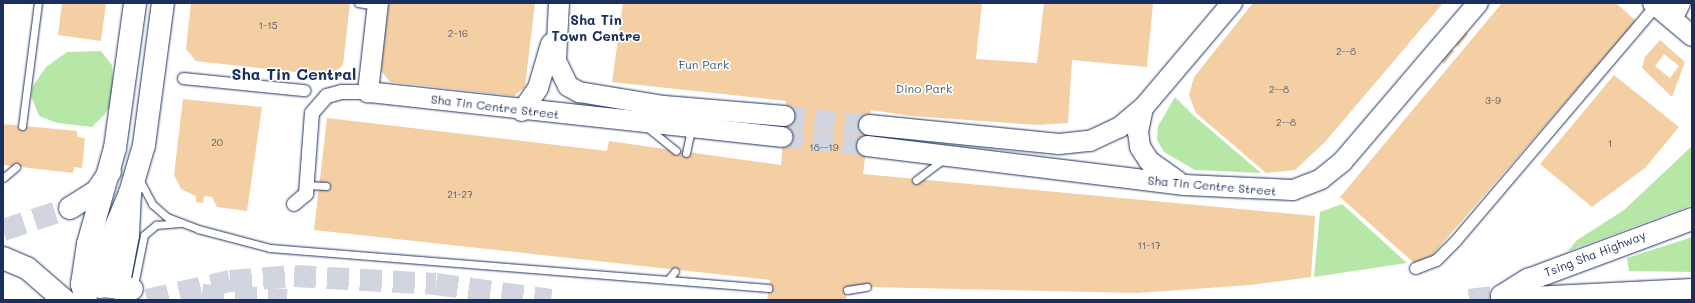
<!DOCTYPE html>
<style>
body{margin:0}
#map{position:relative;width:1695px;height:303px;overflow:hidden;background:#fff;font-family:Mali,sans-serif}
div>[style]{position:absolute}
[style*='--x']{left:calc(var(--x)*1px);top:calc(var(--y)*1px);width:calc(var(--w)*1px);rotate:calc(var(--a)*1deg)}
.green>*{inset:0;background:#b7e7a7}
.building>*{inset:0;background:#f4cfa4}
.secondary-tunnel>*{height:20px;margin-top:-10px;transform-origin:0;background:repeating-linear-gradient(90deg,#d1d5df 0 20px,transparent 0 30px)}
.trunk-tunnel>*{height:22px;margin-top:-11px;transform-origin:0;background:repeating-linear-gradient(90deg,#d1d5df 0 22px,transparent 0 33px)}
.roads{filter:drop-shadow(0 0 1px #1b2f5e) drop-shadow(0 0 1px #1b2f5e)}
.service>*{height:7px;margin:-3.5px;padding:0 3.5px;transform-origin:3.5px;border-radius:3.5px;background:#fff}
.pedestrian>*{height:11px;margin:-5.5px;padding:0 5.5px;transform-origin:5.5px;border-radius:5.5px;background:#fff}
.minor>*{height:14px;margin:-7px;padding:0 7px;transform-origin:7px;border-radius:7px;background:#fff}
.secondary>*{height:20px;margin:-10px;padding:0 10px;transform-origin:10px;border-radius:10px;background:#fff}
.primary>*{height:22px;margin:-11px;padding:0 11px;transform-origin:11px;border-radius:11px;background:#fff}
.trunk>*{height:22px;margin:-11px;padding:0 11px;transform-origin:11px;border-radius:11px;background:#fff}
span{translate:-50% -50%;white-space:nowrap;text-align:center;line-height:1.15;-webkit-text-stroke:3.5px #fff;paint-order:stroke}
.number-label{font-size:10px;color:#515770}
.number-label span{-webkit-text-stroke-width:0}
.park-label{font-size:12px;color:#425d70}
.street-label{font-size:12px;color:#1b2f5e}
.quarter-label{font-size:14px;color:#1b2f5e;font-weight:700}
.district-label{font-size:16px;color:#1b2f5e;font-weight:700}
.frame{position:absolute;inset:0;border:4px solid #1b2f5e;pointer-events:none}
</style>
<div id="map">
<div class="green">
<i style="clip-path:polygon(101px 51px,112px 65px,114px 98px,105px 114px,92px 127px,57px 123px,39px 116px,31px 96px,33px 86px,46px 67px,67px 52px)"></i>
<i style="clip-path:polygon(1175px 97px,1193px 115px,1261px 173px,1195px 170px,1164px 152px,1157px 140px,1158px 126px)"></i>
<i style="clip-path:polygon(1692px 146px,1692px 205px,1568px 251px,1577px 240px,1624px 210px)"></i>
<i style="clip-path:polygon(1342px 204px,1407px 263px,1314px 277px,1320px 212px)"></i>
<i style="clip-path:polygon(1692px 237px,1692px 272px,1629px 271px,1627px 258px)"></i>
</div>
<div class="building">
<i style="clip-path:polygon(62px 3px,106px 3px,101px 41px,58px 35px)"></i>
<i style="clip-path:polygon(191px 3px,350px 3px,343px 65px,331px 76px,196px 61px,186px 49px)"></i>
<i style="clip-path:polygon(389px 3px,535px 3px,525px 87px,514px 96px,390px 82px,381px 71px)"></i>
<i style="clip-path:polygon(623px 3px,982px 3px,976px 59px,1037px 63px,1044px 3px,1153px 3px,1147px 67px,1072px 60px,1068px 123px,1038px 125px,911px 116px,871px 110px,863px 174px,1315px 216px,1311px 277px,1250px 285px,1137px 293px,867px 287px,847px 288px,846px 300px,767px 300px,770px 280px,314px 230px,327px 118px,607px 151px,609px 141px,781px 165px,786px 101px,612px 82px)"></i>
<i style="clip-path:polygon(1253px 3px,1443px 3px,1325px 142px,1295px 170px,1266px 173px,1196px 113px,1189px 95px,1194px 77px)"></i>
<i style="clip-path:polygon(1502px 3px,1616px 3px,1636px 21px,1427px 261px,1414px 263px,1340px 197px)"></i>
<i style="clip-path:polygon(1465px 32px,1468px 34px,1458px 47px,1455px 44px)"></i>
<i style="clip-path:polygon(evenodd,1660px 40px,1685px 62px,1672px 97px,1642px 68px,1645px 57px,1660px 40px,1664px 54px,1679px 66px,1670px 78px,1655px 66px,1664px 54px)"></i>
<i style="clip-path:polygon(1451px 49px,1454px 51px,1444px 64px,1441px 61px)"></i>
<i style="clip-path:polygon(1614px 75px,1679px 127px,1645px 168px,1592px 207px,1540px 164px)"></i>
<i style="clip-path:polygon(183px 99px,262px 107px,247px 211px,217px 207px,212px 197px,204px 196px,203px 203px,196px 202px,196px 196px,181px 189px,174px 175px)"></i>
<i style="clip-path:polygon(3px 124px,77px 131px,77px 137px,85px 138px,82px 168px,74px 167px,73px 173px,3px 165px)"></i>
</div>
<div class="secondary-tunnel">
<i style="--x:785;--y:116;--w:84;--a:6.1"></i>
<i style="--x:783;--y:137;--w:84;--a:6.1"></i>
</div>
<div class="trunk-tunnel">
<i style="--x:3;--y:230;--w:71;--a:-18.2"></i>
<i style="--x:202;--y:295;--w:85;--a:3.4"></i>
<i style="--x:147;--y:300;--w:85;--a:-12.9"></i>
<i style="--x:230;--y:281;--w:64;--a:-4.5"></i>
<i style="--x:294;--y:276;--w:142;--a:3.2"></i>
<i style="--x:436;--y:284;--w:116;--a:7.9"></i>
<i style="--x:1469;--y:300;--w:33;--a:-7"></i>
</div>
<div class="roads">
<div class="service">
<i style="--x:358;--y:3;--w:19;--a:9"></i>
<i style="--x:22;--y:126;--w:124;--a:-82.6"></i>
<i style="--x:648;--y:128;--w:36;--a:39"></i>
<i style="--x:686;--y:153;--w:25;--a:-78"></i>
<i style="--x:3;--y:178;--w:17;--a:-40"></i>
<i style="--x:916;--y:180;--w:34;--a:-37"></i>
<i style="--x:140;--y:181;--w:26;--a:62"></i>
<i style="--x:152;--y:204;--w:20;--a:41"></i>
<i style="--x:167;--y:217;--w:33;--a:21"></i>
<i style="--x:198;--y:229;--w:74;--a:14.8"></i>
<i style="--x:270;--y:248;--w:500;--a:4.6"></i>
<i style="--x:307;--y:185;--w:19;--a:3"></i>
<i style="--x:668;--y:280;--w:11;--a:-52"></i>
<i style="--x:847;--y:290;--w:20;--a:-9"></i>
<i style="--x:131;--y:300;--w:66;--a:-78.7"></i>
<i style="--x:144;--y:235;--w:16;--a:-40"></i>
<i style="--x:156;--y:225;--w:24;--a:-5"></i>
</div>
<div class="pedestrian">
<i style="--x:183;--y:78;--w:122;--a:5.7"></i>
<i style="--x:1415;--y:268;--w:22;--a:-21"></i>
<i style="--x:1436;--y:260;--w:27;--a:-45"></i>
<i style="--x:1455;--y:241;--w:310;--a:-49.6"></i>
</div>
<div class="minor">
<i style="--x:294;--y:204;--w:16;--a:-40"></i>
<i style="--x:306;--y:194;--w:81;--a:-85.8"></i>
<i style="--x:312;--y:113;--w:23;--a:-49"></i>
<i style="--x:327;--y:96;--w:16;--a:-15"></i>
<i style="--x:342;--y:92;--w:26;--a:0"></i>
</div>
<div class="secondary">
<i style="--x:378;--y:3;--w:90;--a:96.4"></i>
<i style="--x:368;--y:92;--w:417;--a:6.2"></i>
<i style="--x:559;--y:3;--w:58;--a:93"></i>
<i style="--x:556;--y:61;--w:28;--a:64"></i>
<i style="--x:568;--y:86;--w:13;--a:29"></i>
<i style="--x:579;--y:92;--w:86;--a:9.4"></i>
<i style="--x:664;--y:106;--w:121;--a:4.7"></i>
<i style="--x:1653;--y:3;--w:51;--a:40.2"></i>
<i style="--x:1672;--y:19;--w:18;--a:-63"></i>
<i style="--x:1143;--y:108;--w:25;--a:102"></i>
<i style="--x:1138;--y:132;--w:15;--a:82"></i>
<i style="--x:1140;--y:147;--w:17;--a:57"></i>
<i style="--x:1149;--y:161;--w:35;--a:35"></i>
<i style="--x:522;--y:111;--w:28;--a:-55"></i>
<i style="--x:538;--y:88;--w:46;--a:-73.5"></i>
<i style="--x:869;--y:125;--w:191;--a:5.7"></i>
<i style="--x:1059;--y:144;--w:31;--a:-6"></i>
<i style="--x:1090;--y:141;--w:33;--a:-25"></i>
<i style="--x:1120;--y:127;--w:30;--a:-40"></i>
<i style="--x:1143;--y:108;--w:138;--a:-49.7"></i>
<i style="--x:867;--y:146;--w:320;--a:7"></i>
<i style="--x:1185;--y:185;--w:108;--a:2.7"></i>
<i style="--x:1293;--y:190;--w:30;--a:-21"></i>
<i style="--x:1321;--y:179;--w:28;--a:-39"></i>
<i style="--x:1343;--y:161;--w:208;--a:-49.5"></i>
</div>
<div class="primary">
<i style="--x:82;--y:284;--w:40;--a:-81.5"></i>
<i style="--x:88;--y:244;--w:100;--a:-74.3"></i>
<i style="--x:115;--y:148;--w:146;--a:-82.1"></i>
<i style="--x:100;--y:287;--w:43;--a:-79.2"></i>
<i style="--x:108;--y:245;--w:56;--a:-67.1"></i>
<i style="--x:130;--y:193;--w:50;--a:-73.7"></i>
<i style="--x:144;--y:145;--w:143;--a:-82.4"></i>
</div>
<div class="trunk">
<i style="--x:70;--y:208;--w:32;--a:-32"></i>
<i style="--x:97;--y:191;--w:23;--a:-56"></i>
<i style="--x:3;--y:258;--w:26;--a:23"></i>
<i style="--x:27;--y:268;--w:49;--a:40.9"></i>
<i style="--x:118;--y:288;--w:54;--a:-79.3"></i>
<i style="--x:128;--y:235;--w:42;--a:-87.3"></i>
<i style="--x:1502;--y:296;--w:31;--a:-32"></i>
<i style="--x:1528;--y:280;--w:175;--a:-20.4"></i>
<i style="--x:1502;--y:296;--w:30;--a:4"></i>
<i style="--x:1532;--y:298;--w:160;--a:-2.9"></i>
<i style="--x:86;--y:300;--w:16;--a:-104"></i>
<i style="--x:82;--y:284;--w:50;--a:5.7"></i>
</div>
</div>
<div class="number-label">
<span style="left:268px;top:26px">1-15</span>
<span style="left:458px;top:34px">2-16</span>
<span style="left:1346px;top:52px">2--8</span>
<span style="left:1279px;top:90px">2--8</span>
<span style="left:1493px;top:101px">3-9</span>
<span style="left:1286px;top:123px">2--8</span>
<span style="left:217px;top:143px">20</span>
<span style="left:1610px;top:144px">1</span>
<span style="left:824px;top:148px">18--19</span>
<span style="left:460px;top:195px">21-27</span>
<span style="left:1149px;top:246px">11-17</span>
</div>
<div class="park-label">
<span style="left:704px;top:65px">Fun Park</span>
<span style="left:924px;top:89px">Dino Park</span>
</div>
<div class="street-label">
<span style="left:495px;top:107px;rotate:7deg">Sha Tin Centre Street</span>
<span style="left:1212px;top:186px;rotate:5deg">Sha Tin Centre Street</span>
<span style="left:1595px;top:254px;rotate:-21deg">Tsing Sha Highway</span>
</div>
<div class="quarter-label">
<span style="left:596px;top:28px">Sha Tin<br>Town Centre</span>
</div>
<div class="district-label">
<span style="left:294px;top:74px">Sha Tin Central</span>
</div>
<div class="frame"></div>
</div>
